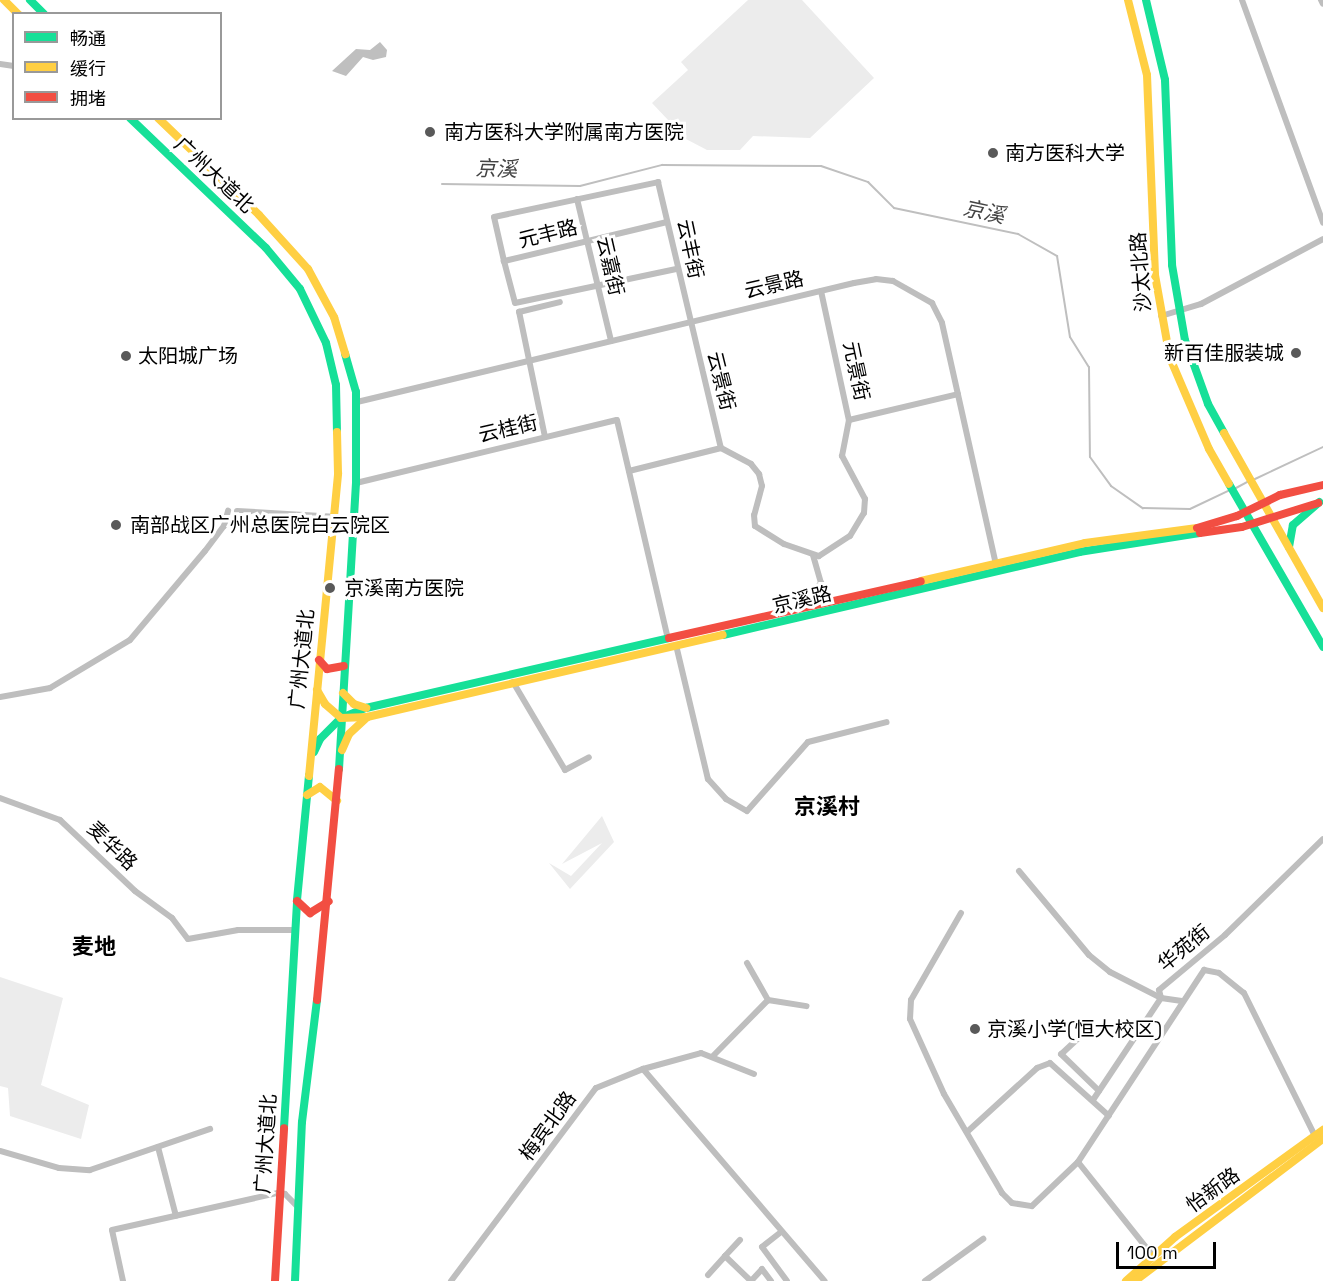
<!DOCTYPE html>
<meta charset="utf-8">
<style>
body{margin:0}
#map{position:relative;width:1323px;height:1281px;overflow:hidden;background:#fff;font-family:"Space Grotesk","Noto Sans SC",sans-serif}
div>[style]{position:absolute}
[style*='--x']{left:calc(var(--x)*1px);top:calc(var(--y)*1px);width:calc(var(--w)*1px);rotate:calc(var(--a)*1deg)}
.green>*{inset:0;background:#ececec}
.water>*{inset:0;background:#bfbfbf}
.stream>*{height:2px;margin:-1px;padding:0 1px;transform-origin:1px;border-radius:1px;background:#bfbfbf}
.street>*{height:6px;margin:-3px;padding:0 3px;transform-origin:3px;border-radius:3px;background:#bebebe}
.fast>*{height:8px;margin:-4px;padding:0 4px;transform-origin:4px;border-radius:4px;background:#16e098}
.slow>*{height:8px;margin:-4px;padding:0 4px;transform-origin:4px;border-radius:4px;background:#ffcf43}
.jam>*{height:8px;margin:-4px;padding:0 4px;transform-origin:4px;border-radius:4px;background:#f24e42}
.dots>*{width:16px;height:16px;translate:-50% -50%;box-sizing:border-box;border:3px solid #fff;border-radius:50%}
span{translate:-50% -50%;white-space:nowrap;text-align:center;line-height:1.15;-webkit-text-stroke:6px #fff;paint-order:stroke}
.poi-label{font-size:20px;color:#000}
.left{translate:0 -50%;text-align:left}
.right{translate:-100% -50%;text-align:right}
.street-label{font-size:20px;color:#000}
.water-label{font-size:21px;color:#444;font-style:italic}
.quarter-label{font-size:22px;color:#000;font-weight:700}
.legend{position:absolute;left:12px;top:12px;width:210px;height:108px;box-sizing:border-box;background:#fff;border:2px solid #999;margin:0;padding:8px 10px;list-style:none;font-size:18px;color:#000}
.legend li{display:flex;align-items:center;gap:12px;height:30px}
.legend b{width:30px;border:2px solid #999}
.scale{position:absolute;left:1116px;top:1242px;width:100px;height:27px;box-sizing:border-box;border:3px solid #000;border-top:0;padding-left:8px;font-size:18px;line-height:21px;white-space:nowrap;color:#000;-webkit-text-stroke:4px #fff;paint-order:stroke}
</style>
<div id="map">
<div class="green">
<i style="clip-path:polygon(748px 0,802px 0,874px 78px,810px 138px,753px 136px,740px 150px,707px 150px,686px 139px,652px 103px,688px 70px,681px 62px)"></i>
<i style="clip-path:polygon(602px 816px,614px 842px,570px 889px,549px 863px,571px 876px,602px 843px,562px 864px)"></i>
<i style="clip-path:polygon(0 977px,63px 998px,41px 1085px,89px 1105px,81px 1139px,10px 1116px,8px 1088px,0 1086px)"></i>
</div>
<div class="water">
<i style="clip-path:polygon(380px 42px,387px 50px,386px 57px,373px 60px,363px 57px,346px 76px,332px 71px,356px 49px,370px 50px)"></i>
</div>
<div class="stream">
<i style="--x:442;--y:184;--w:138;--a:0.8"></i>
<i style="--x:580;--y:186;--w:85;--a:-14.4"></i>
<i style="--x:662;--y:165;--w:159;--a:0.4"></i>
<i style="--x:821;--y:166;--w:50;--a:18.8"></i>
<i style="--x:868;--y:182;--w:37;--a:45"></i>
<i style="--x:894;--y:208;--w:127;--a:11.8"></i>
<i style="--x:1018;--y:234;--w:45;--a:29.4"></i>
<i style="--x:1057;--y:256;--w:82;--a:80.9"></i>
<i style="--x:1070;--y:337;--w:36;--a:58"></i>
<i style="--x:1089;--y:367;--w:90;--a:89.4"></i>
<i style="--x:1090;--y:457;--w:36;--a:54"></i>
<i style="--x:1111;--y:486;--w:39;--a:35"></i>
<i style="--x:1143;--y:508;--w:47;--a:1.2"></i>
<i style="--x:1190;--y:509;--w:44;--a:-25.4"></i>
<i style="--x:1255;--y:479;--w:75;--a:-25.2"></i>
<i style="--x:1236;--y:488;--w:15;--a:-28"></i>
</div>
<div class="street">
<i style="--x:1242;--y:0;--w:237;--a:70"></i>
<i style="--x:1321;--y:0;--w:4;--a:63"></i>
<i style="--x:0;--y:64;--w:14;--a:8"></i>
<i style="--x:577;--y:199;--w:146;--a:76.5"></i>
<i style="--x:667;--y:222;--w:168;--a:166.5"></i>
<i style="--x:504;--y:261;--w:45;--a:-102.8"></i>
<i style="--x:494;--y:217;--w:168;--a:-12"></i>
<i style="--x:658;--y:182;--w:273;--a:76.7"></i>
<i style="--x:504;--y:261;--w:43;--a:75.3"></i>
<i style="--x:515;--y:303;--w:166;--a:-11.9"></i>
<i style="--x:821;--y:291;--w:132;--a:77.8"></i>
<i style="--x:849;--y:420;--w:112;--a:-13.4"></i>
<i style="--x:1161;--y:316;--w:42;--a:-16.7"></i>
<i style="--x:1201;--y:304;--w:138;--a:-28"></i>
<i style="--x:357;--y:402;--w:511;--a:-13.47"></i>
<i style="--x:854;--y:283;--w:22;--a:-10"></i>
<i style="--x:876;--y:279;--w:17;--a:7"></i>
<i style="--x:893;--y:281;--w:45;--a:29.4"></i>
<i style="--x:932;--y:303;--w:22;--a:63"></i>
<i style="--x:942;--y:323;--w:247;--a:77.4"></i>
<i style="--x:545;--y:437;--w:128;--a:-101.7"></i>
<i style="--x:519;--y:312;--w:42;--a:-13.7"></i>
<i style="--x:721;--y:448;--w:34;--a:28"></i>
<i style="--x:751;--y:464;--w:13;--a:51"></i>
<i style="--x:759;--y:474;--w:12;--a:76"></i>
<i style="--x:762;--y:486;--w:30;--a:105"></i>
<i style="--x:754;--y:515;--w:11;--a:85"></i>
<i style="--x:755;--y:526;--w:34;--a:32"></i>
<i style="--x:784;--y:544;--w:37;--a:19"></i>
<i style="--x:819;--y:556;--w:37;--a:-33"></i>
<i style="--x:850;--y:536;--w:27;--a:-59"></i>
<i style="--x:864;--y:513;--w:14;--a:-86"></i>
<i style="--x:865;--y:499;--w:49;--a:-118.1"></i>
<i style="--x:842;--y:456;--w:37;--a:-79"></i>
<i style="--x:629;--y:471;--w:95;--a:-14"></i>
<i style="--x:356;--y:483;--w:268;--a:-13.6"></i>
<i style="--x:617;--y:420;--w:225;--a:76.9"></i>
<i style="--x:237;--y:511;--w:117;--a:3.4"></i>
<i style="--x:810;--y:607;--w:12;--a:-85"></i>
<i style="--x:811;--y:595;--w:16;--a:-50"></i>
<i style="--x:821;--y:583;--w:29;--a:-106"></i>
<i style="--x:676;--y:645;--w:138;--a:76.6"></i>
<i style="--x:708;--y:779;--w:27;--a:48"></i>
<i style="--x:726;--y:799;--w:24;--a:30"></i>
<i style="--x:747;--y:811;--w:92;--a:-48.5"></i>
<i style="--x:808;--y:742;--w:81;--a:-14.2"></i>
<i style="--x:513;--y:682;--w:102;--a:59.4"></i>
<i style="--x:565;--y:770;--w:27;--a:-28"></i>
<i style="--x:0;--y:697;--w:51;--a:-10.2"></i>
<i style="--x:50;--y:688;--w:93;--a:-31"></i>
<i style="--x:130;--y:640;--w:116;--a:-49.9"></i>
<i style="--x:205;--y:551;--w:31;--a:-53"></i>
<i style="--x:224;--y:526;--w:16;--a:-75"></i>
<i style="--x:0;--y:798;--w:64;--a:20.1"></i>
<i style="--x:60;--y:820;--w:103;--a:43.4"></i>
<i style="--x:135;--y:891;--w:46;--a:36.1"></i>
<i style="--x:172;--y:918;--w:26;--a:53"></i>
<i style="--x:188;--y:939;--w:51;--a:-10.2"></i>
<i style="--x:238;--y:930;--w:57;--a:0"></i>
<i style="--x:1019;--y:871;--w:109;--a:50.2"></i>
<i style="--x:1089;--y:955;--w:27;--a:39"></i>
<i style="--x:1110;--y:972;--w:57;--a:27"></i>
<i style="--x:1161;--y:998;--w:21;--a:8"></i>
<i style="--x:961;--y:913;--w:100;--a:119.9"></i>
<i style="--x:911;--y:1000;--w:19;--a:93"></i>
<i style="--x:910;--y:1019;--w:82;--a:65.6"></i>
<i style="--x:944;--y:1094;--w:115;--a:59.6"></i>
<i style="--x:1002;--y:1193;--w:14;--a:45"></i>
<i style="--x:1012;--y:1203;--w:20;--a:9"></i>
<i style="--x:1032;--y:1206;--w:64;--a:-43.7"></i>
<i style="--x:1078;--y:1162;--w:230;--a:-56.7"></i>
<i style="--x:1204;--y:970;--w:15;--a:11"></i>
<i style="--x:1219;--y:973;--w:32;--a:39"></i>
<i style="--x:1244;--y:993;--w:160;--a:63.6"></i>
<i style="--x:747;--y:963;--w:43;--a:60.4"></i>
<i style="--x:768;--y:1000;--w:39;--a:9"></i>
<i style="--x:1086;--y:1031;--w:34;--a:137"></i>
<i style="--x:1061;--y:1054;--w:53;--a:44.2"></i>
<i style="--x:713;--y:1056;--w:78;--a:-45.5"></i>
<i style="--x:643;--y:1069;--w:279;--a:49.4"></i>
<i style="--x:1093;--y:1100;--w:123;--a:-56.3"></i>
<i style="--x:1161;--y:998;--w:8;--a:-104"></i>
<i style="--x:1159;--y:990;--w:86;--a:-39.8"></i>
<i style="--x:1225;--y:935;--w:137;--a:-44.4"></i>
<i style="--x:967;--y:1132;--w:95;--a:-42.4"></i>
<i style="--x:1037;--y:1068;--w:14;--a:-21"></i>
<i style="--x:1050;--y:1063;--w:79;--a:41.9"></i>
<i style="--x:158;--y:1147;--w:71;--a:75.4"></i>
<i style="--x:0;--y:1151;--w:61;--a:16.1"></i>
<i style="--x:59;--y:1168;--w:31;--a:4"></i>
<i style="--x:90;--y:1170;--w:127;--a:-18.9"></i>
<i style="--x:1078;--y:1162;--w:120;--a:51.4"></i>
<i style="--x:781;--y:1232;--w:24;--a:142"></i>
<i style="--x:762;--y:1247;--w:42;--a:53.7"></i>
<i style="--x:725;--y:1256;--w:22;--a:-47"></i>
<i style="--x:708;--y:1275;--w:25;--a:-48"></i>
<i style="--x:725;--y:1256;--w:36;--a:44"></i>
<i style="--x:123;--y:1281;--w:52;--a:-102.2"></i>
<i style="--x:112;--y:1230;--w:170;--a:-12.6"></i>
<i style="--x:278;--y:1193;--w:7;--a:8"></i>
<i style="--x:285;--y:1194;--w:17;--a:45"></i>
<i style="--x:451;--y:1281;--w:241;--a:-53.1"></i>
<i style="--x:596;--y:1088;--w:51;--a:-22"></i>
<i style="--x:643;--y:1069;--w:60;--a:-15.4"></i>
<i style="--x:701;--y:1053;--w:57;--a:21.6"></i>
<i style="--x:751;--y:1281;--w:16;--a:-47"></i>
<i style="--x:762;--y:1269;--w:15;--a:53"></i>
<i style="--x:925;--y:1281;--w:72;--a:-35.9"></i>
</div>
<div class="fast">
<i style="--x:30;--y:0;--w:20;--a:45"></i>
<i style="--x:1146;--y:0;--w:82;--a:76.6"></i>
<i style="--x:1165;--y:80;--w:185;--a:87.8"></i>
<i style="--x:1172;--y:265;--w:76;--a:80.2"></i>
<i style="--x:1185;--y:340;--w:68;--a:70.2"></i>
<i style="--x:1208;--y:404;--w:33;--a:61"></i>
<i style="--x:130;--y:118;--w:188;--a:43.7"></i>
<i style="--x:266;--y:248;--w:53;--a:50.3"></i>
<i style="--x:300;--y:289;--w:60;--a:64.3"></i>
<i style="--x:326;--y:343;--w:43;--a:76.6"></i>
<i style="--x:336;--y:385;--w:47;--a:88.8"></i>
<i style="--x:1229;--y:484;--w:188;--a:60"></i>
<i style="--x:1289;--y:547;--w:22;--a:-80"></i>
<i style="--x:1293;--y:525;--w:35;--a:-41"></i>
<i style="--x:723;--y:635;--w:366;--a:-13.1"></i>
<i style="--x:1079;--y:552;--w:122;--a:-8.9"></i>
<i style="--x:314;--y:752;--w:14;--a:-65"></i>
<i style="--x:320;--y:739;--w:30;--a:-45"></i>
<i style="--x:341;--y:718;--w:27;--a:-22"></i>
<i style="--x:366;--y:708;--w:311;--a:-13"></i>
<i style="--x:339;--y:769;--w:287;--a:-86.6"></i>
<i style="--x:356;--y:483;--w:91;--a:-90"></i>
<i style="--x:356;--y:392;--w:40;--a:-106"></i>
<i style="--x:284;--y:1128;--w:228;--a:-86.7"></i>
<i style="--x:297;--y:900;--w:125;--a:-84.5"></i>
<i style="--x:295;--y:1281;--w:159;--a:-87.5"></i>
<i style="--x:302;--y:1122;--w:123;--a:-83"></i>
</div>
<div class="slow">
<i style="--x:4;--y:0;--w:20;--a:45"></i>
<i style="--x:1128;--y:0;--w:77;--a:75.8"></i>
<i style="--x:1147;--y:75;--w:200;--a:87.7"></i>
<i style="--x:1155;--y:275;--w:84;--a:79.8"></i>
<i style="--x:1170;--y:358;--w:99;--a:66.8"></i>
<i style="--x:1209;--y:449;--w:40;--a:60.3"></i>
<i style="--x:158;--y:118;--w:140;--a:43.8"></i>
<i style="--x:259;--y:215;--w:73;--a:47.8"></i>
<i style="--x:308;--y:269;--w:55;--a:61.6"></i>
<i style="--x:334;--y:317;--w:39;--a:73"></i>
<i style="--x:1224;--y:433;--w:201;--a:60.5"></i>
<i style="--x:921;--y:581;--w:168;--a:-13"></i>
<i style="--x:1085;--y:543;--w:113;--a:-7.6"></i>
<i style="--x:317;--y:690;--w:16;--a:60"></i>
<i style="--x:325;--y:704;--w:21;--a:41"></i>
<i style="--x:341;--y:718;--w:26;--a:-2"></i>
<i style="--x:367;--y:717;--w:365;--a:-13"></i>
<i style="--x:343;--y:693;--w:16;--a:45"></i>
<i style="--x:354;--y:704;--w:13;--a:18"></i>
<i style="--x:342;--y:750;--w:17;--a:-66"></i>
<i style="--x:349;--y:734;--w:25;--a:-43"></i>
<i style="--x:309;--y:776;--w:304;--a:-84.5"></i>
<i style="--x:338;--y:473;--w:41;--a:-91.4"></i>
<i style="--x:307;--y:795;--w:15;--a:-32"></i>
<i style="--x:320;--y:787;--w:22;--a:39"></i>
<i style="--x:1126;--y:1281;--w:66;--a:-41.9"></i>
<i style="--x:1175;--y:1237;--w:183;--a:-35.9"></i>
<i style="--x:1135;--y:1281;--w:236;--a:-37.1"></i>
</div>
<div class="jam">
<i style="--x:1197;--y:528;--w:42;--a:-16.7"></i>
<i style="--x:1237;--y:516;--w:48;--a:-26"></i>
<i style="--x:1280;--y:495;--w:44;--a:-13.1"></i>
<i style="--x:1200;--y:533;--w:42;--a:-8.1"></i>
<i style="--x:1242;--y:527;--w:80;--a:-17.5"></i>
<i style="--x:669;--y:638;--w:258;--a:-12.7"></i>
<i style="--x:319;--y:660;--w:12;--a:48"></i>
<i style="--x:327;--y:669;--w:17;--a:-10"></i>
<i style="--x:297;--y:901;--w:18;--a:43"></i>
<i style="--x:310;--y:913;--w:22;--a:-32"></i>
<i style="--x:317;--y:1000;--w:232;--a:-84.6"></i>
<i style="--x:275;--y:1281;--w:153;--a:-86.6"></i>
</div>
<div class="dots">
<i style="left:430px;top:132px;background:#595959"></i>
<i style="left:993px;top:153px;background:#595959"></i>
<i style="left:1296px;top:353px;background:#595959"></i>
<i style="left:126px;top:356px;background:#595959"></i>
<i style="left:116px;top:525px;background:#595959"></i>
<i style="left:330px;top:588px;background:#595959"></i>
<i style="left:975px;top:1029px;background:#595959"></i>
</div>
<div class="poi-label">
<span class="left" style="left:444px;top:132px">南方医科大学附属南方医院</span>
<span class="left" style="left:1005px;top:153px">南方医科大学</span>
<span class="right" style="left:1284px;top:353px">新百佳服装城</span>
<span class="left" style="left:138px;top:356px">太阳城广场</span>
<span class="left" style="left:130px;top:525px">南部战区广州总医院白云院区</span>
<span class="left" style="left:344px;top:588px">京溪南方医院</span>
<span class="left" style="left:987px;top:1029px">京溪小学(恒大校区)</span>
</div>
<div class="street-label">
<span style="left:214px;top:175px;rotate:43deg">广州大道北</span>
<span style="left:548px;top:234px;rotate:-14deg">元丰路</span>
<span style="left:690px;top:249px;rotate:78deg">云丰街</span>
<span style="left:610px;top:266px;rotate:77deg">云嘉街</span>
<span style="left:1141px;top:272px;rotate:-94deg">沙太北路</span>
<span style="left:774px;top:285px;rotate:-13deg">云景路</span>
<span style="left:856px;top:371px;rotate:78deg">元景街</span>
<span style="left:721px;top:381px;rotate:76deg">云景街</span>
<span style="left:508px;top:429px;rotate:-13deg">云桂街</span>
<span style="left:802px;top:600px;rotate:-13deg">京溪路</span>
<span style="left:302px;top:659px;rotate:-84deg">广州大道北</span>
<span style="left:112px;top:846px;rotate:44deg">麦华路</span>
<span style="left:1184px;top:948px;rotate:-39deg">华苑街</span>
<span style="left:548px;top:1126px;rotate:-54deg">梅宾北路</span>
<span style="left:266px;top:1144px;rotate:-86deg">广州大道北</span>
<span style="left:1213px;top:1190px;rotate:-36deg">怡新路</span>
</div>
<div class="water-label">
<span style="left:496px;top:169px;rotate:1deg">京溪</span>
<span style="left:984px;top:212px;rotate:12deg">京溪</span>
</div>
<div class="quarter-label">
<span style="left:827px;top:807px">京溪村</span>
<span style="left:94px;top:947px">麦地</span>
</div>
<ul class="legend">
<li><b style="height:8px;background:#16e098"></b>畅通</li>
<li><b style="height:8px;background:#ffcf43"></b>缓行</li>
<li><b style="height:8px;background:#f24e42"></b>拥堵</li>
</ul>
<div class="scale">100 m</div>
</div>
